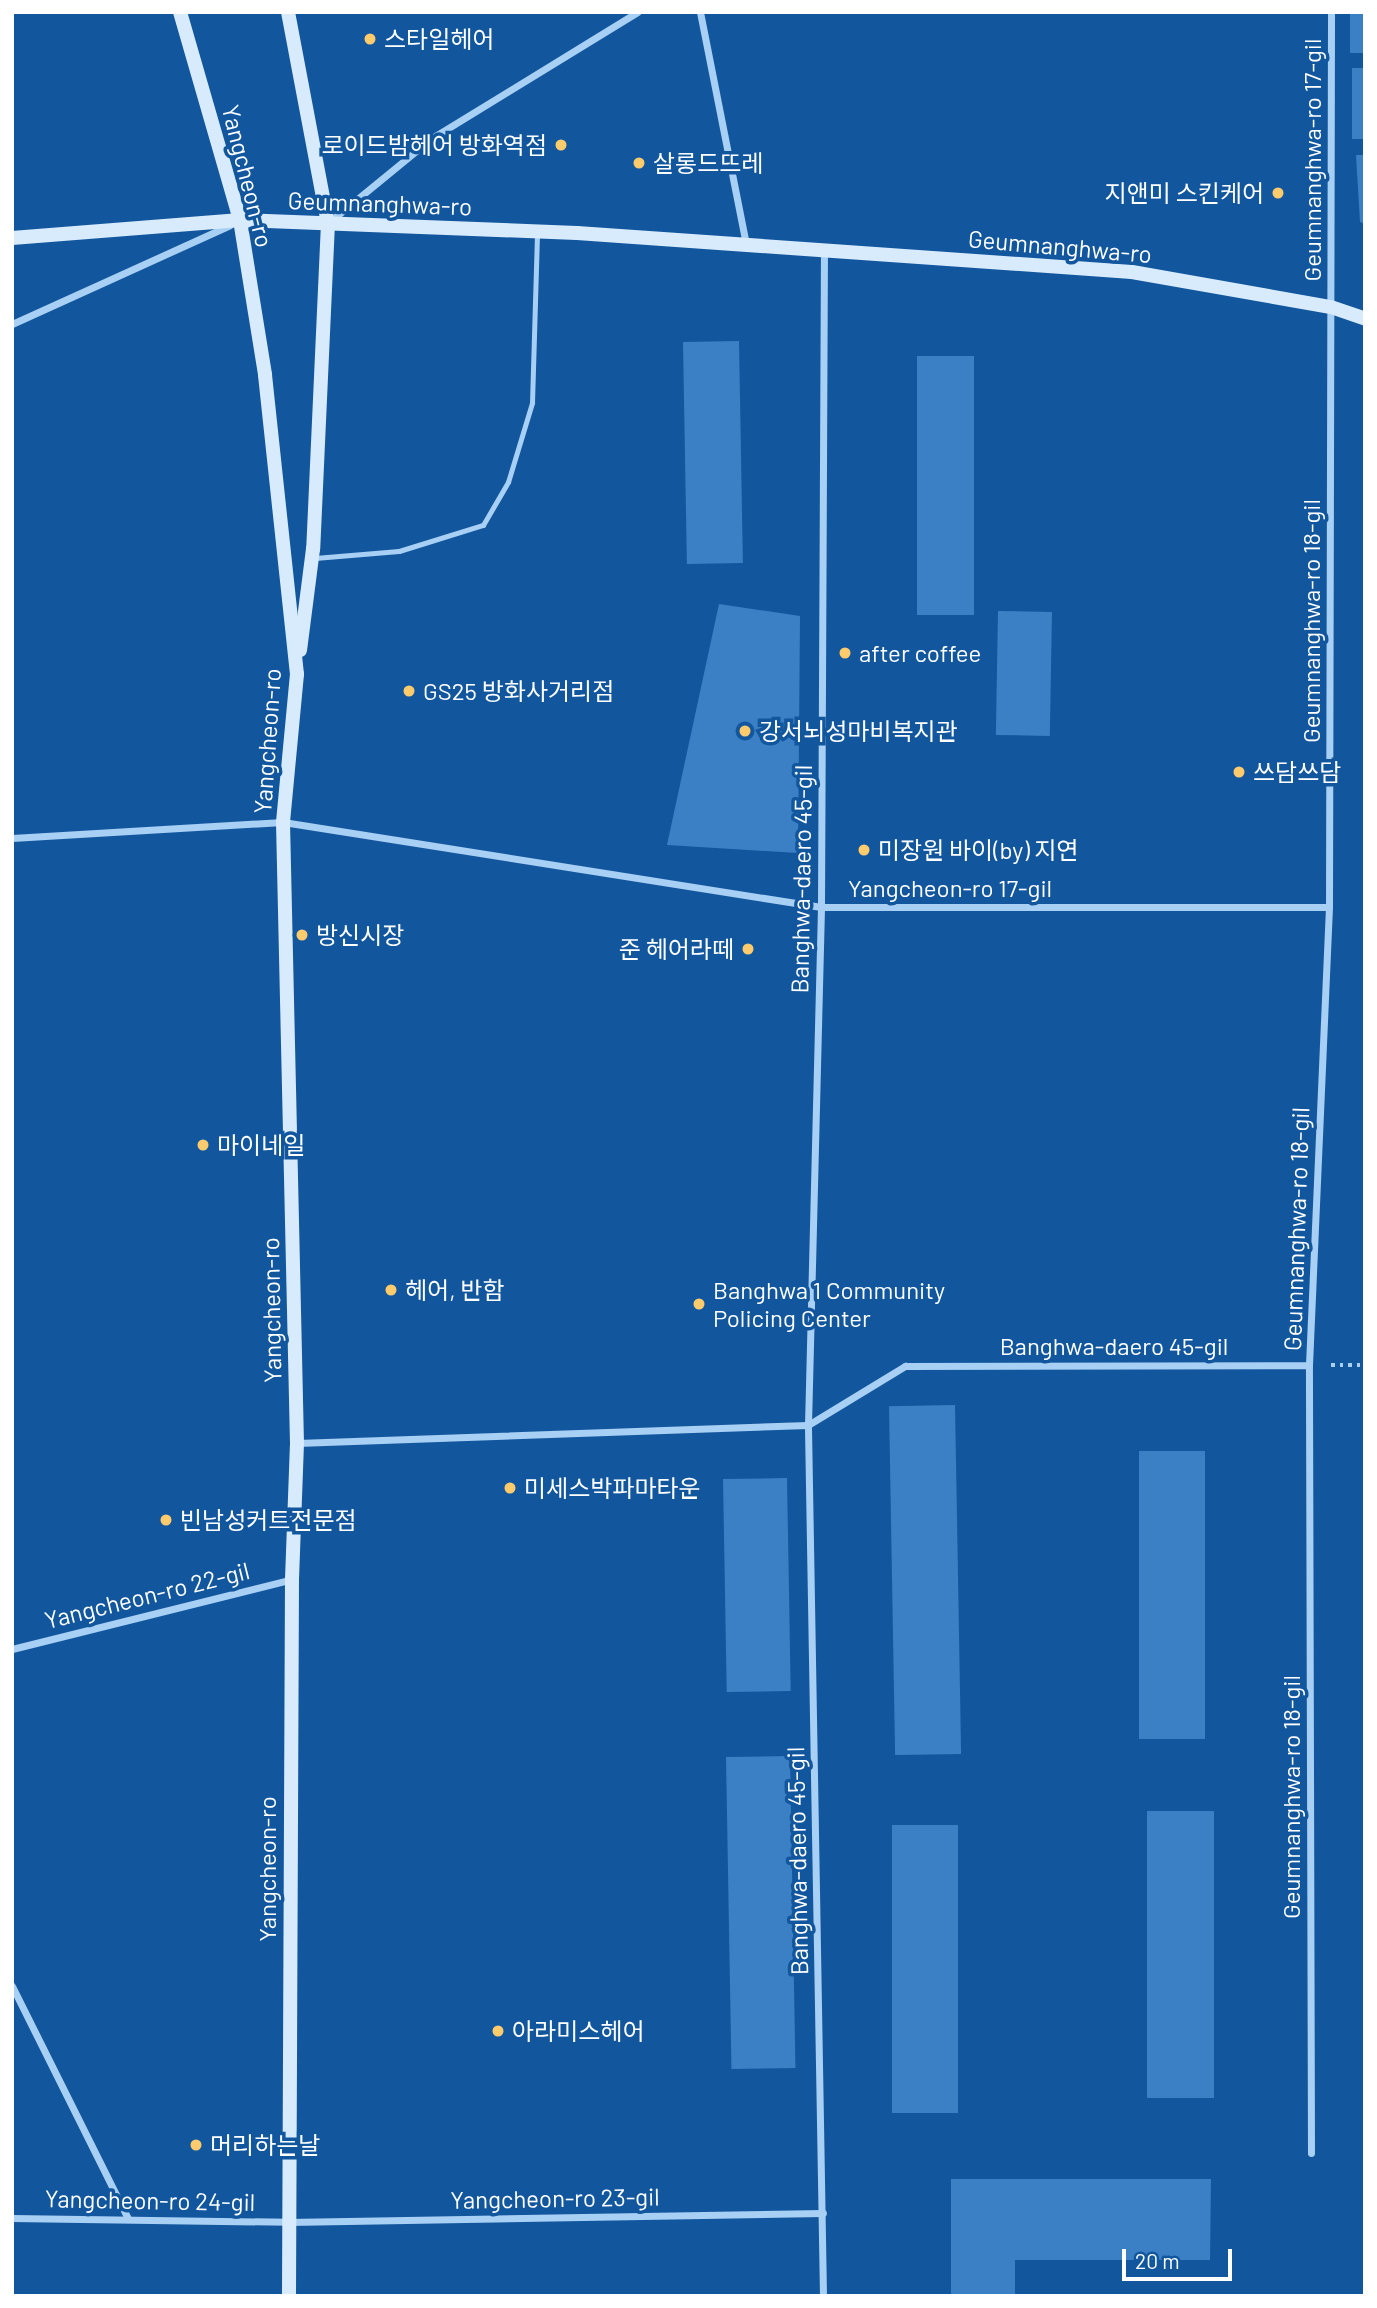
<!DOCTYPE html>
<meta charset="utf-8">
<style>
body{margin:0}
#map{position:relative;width:1377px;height:2308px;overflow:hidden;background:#12579e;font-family:Barlow,"Noto Sans KR",sans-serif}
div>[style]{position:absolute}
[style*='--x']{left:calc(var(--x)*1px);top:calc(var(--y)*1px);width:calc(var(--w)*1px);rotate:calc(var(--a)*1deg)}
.building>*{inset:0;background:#3b80c5;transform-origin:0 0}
.path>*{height:4.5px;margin-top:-2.25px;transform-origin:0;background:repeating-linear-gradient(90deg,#a8cff4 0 3.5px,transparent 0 8.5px)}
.lane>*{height:5px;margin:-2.5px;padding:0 2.5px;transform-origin:2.5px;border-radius:2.5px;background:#a8cff4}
.street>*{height:7px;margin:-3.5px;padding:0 3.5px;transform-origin:3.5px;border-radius:3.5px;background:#a8cff4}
.secondary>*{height:14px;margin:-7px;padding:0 7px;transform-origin:7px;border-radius:7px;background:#d8ebfd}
.dots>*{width:19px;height:19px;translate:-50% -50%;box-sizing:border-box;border:4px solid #12579e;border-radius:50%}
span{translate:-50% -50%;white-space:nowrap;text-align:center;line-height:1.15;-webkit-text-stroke:7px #12579e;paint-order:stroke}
.poi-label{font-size:24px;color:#fff}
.left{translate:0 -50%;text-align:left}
.right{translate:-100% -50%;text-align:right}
.street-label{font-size:24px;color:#fff}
.frame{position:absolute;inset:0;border:14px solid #fff;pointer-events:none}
.scale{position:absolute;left:1122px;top:2249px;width:110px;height:32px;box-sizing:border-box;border:4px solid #fff;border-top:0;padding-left:9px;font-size:21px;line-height:24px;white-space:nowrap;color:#fff;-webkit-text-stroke:5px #12579e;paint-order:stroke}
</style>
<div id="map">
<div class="building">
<i style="left:1350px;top:12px;width:15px;height:41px"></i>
<i style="left:1352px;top:68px;width:13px;height:71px"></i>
<i style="clip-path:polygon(1356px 155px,1365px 155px,1365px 224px,1360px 222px)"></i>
<i style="left:739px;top:341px;width:222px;height:56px;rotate:89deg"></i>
<i style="left:917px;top:356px;width:57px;height:259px"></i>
<i style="clip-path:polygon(719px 604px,800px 616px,798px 853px,667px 845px)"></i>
<i style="left:998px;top:611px;width:54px;height:124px;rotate:1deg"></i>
<i style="left:955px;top:1405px;width:349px;height:66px;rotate:89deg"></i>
<i style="left:1139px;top:1451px;width:66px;height:288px"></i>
<i style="left:787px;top:1478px;width:213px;height:64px;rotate:89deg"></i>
<i style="left:790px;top:1756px;width:312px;height:64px;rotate:89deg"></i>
<i style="left:1147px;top:1811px;width:67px;height:287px"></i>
<i style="left:958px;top:1825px;width:288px;height:66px;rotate:90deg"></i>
<i style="clip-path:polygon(951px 2179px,1211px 2179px,1210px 2260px,1015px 2260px,1015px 2296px,951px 2296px)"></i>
</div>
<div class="path">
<i style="--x:1331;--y:1365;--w:34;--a:0"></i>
</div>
<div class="lane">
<i style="--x:315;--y:558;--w:84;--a:-4.8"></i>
<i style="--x:399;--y:551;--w:88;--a:-17.2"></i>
<i style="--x:483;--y:525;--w:50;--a:-59.8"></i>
<i style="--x:508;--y:482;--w:83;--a:-73.1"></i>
<i style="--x:532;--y:403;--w:171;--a:-88.3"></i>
</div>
<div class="street">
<i style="--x:700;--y:12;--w:237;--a:78.8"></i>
<i style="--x:328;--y:223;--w:134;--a:-39.3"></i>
<i style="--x:432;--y:138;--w:241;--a:-31.5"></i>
<i style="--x:12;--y:324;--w:239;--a:-24.4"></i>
<i style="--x:12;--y:838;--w:271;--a:-3.4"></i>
<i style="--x:283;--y:822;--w:545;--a:8.98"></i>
<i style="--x:821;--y:907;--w:508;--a:0"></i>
<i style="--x:297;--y:1443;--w:511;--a:-2.02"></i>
<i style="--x:808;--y:1425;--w:114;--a:-31.3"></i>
<i style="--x:905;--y:1366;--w:404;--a:-0.1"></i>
<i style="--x:12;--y:1649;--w:289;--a:-14"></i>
<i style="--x:12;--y:1986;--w:260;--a:63.5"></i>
<i style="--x:1311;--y:2153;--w:788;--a:-90.15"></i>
<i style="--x:1309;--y:1365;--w:458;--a:-87.5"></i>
<i style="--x:1329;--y:907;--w:895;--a:-89.87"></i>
<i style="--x:12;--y:2218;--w:276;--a:0.8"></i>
<i style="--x:288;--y:2222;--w:535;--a:-0.96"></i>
<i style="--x:823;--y:2296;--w:871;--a:-90.99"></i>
<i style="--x:808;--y:1425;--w:518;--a:-88.56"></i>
<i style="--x:821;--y:907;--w:657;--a:-89.74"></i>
</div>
<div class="secondary">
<i style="--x:180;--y:12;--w:216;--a:73.9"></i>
<i style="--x:240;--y:220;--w:157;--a:80.8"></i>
<i style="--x:265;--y:375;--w:301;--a:83.9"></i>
<i style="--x:297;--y:674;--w:149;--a:95.4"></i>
<i style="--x:283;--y:822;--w:621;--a:88.71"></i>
<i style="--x:297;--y:1443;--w:136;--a:92.1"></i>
<i style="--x:292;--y:1579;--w:717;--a:90.24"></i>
<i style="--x:288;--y:12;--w:215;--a:79.3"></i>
<i style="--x:328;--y:223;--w:326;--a:92.6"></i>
<i style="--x:313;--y:549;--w:102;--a:97.3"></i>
<i style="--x:12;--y:238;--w:229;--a:-4.5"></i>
<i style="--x:240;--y:220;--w:337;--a:2.2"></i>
<i style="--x:577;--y:233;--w:556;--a:4.02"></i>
<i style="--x:1132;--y:272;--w:202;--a:10"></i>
<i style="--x:1331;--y:307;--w:36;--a:19"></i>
</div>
<div class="dots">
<i style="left:370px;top:39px;background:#ffcb6c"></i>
<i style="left:561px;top:145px;background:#ffcb6c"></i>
<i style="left:639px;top:163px;background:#ffcb6c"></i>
<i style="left:1278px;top:193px;background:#ffcb6c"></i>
<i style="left:845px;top:653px;background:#ffcb6c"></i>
<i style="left:409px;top:691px;background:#ffcb6c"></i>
<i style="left:745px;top:731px;background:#ffcb6c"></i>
<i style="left:1239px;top:772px;background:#ffcb6c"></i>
<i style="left:864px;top:850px;background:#ffcb6c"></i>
<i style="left:302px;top:935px;background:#ffcb6c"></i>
<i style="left:748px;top:949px;background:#ffcb6c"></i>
<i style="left:203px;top:1145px;background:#ffcb6c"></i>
<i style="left:391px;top:1290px;background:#ffcb6c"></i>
<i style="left:699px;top:1304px;background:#ffcb6c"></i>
<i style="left:510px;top:1488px;background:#ffcb6c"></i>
<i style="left:166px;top:1520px;background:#ffcb6c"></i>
<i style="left:498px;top:2031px;background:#ffcb6c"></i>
<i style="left:196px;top:2145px;background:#ffcb6c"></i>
</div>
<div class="poi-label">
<span class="left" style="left:384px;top:39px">스타일헤어</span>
<span class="right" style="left:547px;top:145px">로이드밤헤어 방화역점</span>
<span class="left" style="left:653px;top:163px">살롱드뜨레</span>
<span class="right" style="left:1264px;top:193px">지앤미 스킨케어</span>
<span class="left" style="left:859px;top:653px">after coffee</span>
<span class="left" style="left:423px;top:691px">GS25 방화사거리점</span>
<span class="left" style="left:759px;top:731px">강서뇌성마비복지관</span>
<span class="left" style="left:1253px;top:772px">쓰담쓰담</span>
<span class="left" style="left:878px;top:850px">미장원 바이(by) 지연</span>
<span class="left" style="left:316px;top:935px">방신시장</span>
<span class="right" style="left:734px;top:949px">준 헤어라떼</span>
<span class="left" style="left:217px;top:1145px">마이네일</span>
<span class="left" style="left:405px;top:1290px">헤어, 반함</span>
<span class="left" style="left:713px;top:1304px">Banghwa 1 Community<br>Policing Center</span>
<span class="left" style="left:524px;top:1488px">미세스박파마타운</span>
<span class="left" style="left:180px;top:1520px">빈남성커트전문점</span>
<span class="left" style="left:512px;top:2031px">아라미스헤어</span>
<span class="left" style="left:210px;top:2145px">머리하는날</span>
</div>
<div class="street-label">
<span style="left:1312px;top:160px;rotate:-90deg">Geumnanghwa-ro 17-gil</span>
<span style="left:248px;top:176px;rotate:76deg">Yangcheon-ro</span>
<span style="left:380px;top:203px;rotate:2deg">Geumnanghwa-ro</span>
<span style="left:1060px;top:246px;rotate:5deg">Geumnanghwa-ro</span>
<span style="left:1311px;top:621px;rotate:-90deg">Geumnanghwa-ro 18-gil</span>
<span style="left:267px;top:741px;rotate:-86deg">Yangcheon-ro</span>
<span style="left:801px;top:879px;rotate:-89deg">Banghwa-daero 45-gil</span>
<span style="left:950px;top:888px">Yangcheon-ro 17-gil</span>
<span style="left:1296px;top:1229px;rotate:-88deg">Geumnanghwa-ro 18-gil</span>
<span style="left:271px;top:1310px;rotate:-91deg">Yangcheon-ro</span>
<span style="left:1114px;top:1346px">Banghwa-daero 45-gil</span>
<span style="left:147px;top:1595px;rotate:-14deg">Yangcheon-ro 22-gil</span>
<span style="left:1291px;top:1797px;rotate:-90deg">Geumnanghwa-ro 18-gil</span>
<span style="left:797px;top:1861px;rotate:-91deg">Banghwa-daero 45-gil</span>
<span style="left:267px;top:1869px;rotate:-90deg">Yangcheon-ro</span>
<span style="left:555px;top:2198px;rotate:-1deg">Yangcheon-ro 23-gil</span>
<span style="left:150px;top:2200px;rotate:1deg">Yangcheon-ro 24-gil</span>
</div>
<div class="frame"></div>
<div class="scale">20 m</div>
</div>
